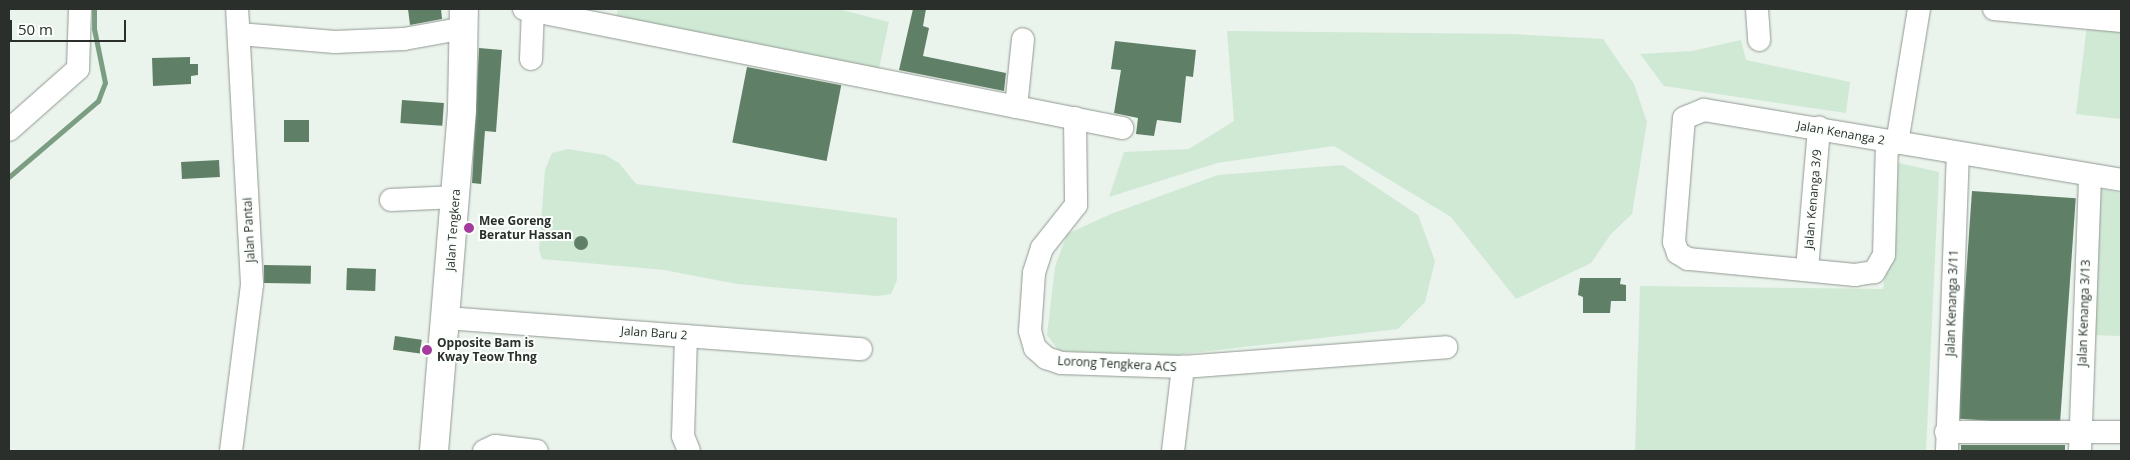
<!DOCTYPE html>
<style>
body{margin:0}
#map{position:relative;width:2130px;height:460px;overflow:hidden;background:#eaf3ec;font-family:"Open Sans",sans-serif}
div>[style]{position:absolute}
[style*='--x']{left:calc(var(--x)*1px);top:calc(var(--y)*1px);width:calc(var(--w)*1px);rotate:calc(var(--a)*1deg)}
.green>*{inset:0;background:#d0e9d5}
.stream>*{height:4.5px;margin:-2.25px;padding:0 2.25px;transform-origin:2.25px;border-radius:2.25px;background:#7b9e83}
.building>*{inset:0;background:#5f8066;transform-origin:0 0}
.round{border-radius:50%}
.roads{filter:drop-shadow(0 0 1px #919992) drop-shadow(0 0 1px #919992)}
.minor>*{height:22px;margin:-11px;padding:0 11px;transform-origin:11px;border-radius:11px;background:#fff}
.major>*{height:28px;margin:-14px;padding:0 14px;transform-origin:14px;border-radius:14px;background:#fff}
.dots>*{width:14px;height:14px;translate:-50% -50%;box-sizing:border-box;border:2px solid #fbfffc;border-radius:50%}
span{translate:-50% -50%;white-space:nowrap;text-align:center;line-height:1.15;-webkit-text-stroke:4px #fbfffc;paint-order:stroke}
.street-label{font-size:12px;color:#2b2f2c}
.poi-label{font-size:12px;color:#2b2f2c;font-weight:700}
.left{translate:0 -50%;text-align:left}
.frame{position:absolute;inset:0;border:10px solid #2b2f2c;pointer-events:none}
.scale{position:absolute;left:10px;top:20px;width:116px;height:22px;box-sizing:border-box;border:2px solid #2b2f2c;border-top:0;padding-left:6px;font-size:15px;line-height:18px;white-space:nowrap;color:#2b2f2c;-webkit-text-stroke:4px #fbfffc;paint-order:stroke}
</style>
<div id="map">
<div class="green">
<i style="clip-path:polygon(618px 9px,838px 9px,889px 22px,878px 73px,616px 17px)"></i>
<i style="clip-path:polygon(2087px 25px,2121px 30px,2121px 119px,2076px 114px)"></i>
<i style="clip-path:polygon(1227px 31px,1512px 34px,1603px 39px,1634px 84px,1647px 122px,1632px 214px,1611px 234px,1591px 263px,1516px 299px,1451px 217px,1334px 146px,1217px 163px,1109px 197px,1124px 152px,1189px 149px,1234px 121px)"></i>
<i style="clip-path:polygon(1741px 40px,1746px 60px,1850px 82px,1846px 113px,1664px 86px,1640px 54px,1692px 51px)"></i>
<i style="clip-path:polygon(568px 149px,605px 155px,619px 163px,636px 184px,897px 218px,897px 280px,891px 294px,878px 296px,737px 284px,664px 270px,542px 259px,539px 250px,545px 170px,552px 153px)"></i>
<i style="clip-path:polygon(1899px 163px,1939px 172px,1926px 451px,1635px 451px,1640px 286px,1883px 289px)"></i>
<i style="clip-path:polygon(1343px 165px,1418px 215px,1435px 261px,1425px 302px,1398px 329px,1167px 356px,1059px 351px,1047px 335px,1055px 267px,1067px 234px,1111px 214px,1218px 175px)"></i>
<i style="clip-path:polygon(2099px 189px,2121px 193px,2121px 336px,2090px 335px)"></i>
</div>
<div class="stream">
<i style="--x:9;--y:177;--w:117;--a:-40.5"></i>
<i style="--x:98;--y:101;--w:19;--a:-69"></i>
<i style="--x:105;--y:83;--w:55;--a:-101.5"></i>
<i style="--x:94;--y:29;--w:20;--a:-90"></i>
</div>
<div class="building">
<i style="clip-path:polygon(408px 9px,441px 9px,442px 19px,410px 25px)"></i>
<i style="clip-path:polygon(913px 9px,926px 9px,923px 26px,929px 28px,923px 56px,1006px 73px,1004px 91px,899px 70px)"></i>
<i style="clip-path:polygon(1115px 41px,1196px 50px,1193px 77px,1186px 76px,1181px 123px,1157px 120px,1154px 136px,1136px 134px,1138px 118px,1114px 113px,1121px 70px,1111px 69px)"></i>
<i style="clip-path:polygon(479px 48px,502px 50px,496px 132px,485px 131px,481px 184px,472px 183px)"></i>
<i style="clip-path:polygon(190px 57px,190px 64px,198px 64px,198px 75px,191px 76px,191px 84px,153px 86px,152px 58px)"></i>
<i style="left:747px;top:67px;width:96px;height:77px;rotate:11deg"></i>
<i style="left:402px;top:100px;width:42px;height:23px;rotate:4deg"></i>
<i style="left:284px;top:120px;width:25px;height:22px"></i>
<i style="left:219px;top:160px;width:17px;height:38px;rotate:87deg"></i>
<i style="left:1972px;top:191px;width:104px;height:228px;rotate:4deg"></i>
<i class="round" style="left:574px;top:236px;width:14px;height:14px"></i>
<i style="left:264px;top:265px;width:47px;height:18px;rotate:1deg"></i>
<i style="left:347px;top:268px;width:29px;height:22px;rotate:2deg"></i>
<i style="clip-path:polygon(1580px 278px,1621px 278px,1620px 284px,1626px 285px,1626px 301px,1611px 301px,1610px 313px,1583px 313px,1583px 297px,1578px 295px)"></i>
<i style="left:395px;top:336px;width:27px;height:14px;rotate:8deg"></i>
<i style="left:1961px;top:445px;width:104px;height:6px"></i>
</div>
<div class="roads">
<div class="minor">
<i style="--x:524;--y:9;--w:610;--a:11.25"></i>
<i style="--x:1757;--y:9;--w:31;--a:86"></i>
<i style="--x:1994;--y:9;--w:128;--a:5.4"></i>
<i style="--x:239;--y:34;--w:96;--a:4.8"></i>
<i style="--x:335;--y:42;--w:69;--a:-2.5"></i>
<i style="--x:404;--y:39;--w:62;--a:-10.2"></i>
<i style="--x:531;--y:59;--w:49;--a:-87.7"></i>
<i style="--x:1016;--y:107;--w:68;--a:-84.1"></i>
<i style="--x:1075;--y:118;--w:87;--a:89.3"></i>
<i style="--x:1076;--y:205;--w:55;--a:128.3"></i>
<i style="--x:1042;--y:248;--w:26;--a:108"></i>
<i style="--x:1034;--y:273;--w:58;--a:93.9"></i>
<i style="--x:1030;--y:331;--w:18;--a:74"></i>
<i style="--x:1035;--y:348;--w:15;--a:42"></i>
<i style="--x:1046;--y:358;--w:16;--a:18"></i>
<i style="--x:1061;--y:363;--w:122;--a:1.9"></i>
<i style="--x:1183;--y:367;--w:264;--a:-4.3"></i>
<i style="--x:9;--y:130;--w:92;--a:-41.5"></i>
<i style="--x:78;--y:69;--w:60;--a:-88.1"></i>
<i style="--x:1887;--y:141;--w:114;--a:91.5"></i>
<i style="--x:1884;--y:255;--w:20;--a:120"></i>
<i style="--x:1874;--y:272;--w:19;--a:171"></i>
<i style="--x:1855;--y:275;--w:168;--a:-174.5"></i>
<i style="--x:1688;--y:259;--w:12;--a:-149"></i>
<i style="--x:1678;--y:253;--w:12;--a:-110"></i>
<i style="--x:1674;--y:242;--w:124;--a:-85.4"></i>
<i style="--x:1684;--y:118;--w:22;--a:-22"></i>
<i style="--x:1704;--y:110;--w:423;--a:9.5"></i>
<i style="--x:1897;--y:143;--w:136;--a:-80.7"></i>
<i style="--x:391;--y:200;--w:65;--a:-2.6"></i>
<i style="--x:1807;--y:269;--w:142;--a:-85.1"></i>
<i style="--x:447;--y:318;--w:415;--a:4.3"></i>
<i style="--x:686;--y:336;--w:100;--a:91.7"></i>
<i style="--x:683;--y:436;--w:16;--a:68"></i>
<i style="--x:1946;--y:432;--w:175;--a:0"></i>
<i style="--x:231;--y:451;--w:168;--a:-82.8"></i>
<i style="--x:252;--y:284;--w:275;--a:-93.1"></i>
<i style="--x:484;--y:451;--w:12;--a:-24"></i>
<i style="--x:495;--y:446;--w:42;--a:6.8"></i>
<i style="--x:1173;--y:451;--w:85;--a:-83.2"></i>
<i style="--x:1947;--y:451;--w:297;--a:-87.9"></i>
<i style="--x:2080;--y:451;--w:276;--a:-87.9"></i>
</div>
<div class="major">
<i style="--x:434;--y:451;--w:343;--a:-85.3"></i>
<i style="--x:462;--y:109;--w:100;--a:-88.9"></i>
</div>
</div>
<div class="dots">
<i style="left:469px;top:228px;background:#a53b9c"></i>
<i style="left:427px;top:350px;background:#a53b9c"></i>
</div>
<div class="street-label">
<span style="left:1841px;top:133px;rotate:10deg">Jalan Kenanga 2</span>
<span style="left:1813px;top:199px;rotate:-85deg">Jalan Kenanga 3/9</span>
<span style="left:249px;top:230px;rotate:-93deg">Jalan Pantai</span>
<span style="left:453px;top:230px;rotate:-86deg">Jalan Tengkera</span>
<span style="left:1952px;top:303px;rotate:-88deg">Jalan Kenanga 3/11</span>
<span style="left:2084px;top:313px;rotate:-88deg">Jalan Kenanga 3/13</span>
<span style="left:654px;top:333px;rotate:4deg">Jalan Baru 2</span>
<span style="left:1117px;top:364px;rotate:3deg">Lorong Tengkera ACS</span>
</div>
<div class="poi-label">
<span class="left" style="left:479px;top:228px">Mee Goreng<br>Beratur Hassan</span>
<span class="left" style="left:437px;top:350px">Opposite Bam is<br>Kway Teow Thng</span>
</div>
<div class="frame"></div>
<div class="scale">50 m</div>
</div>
